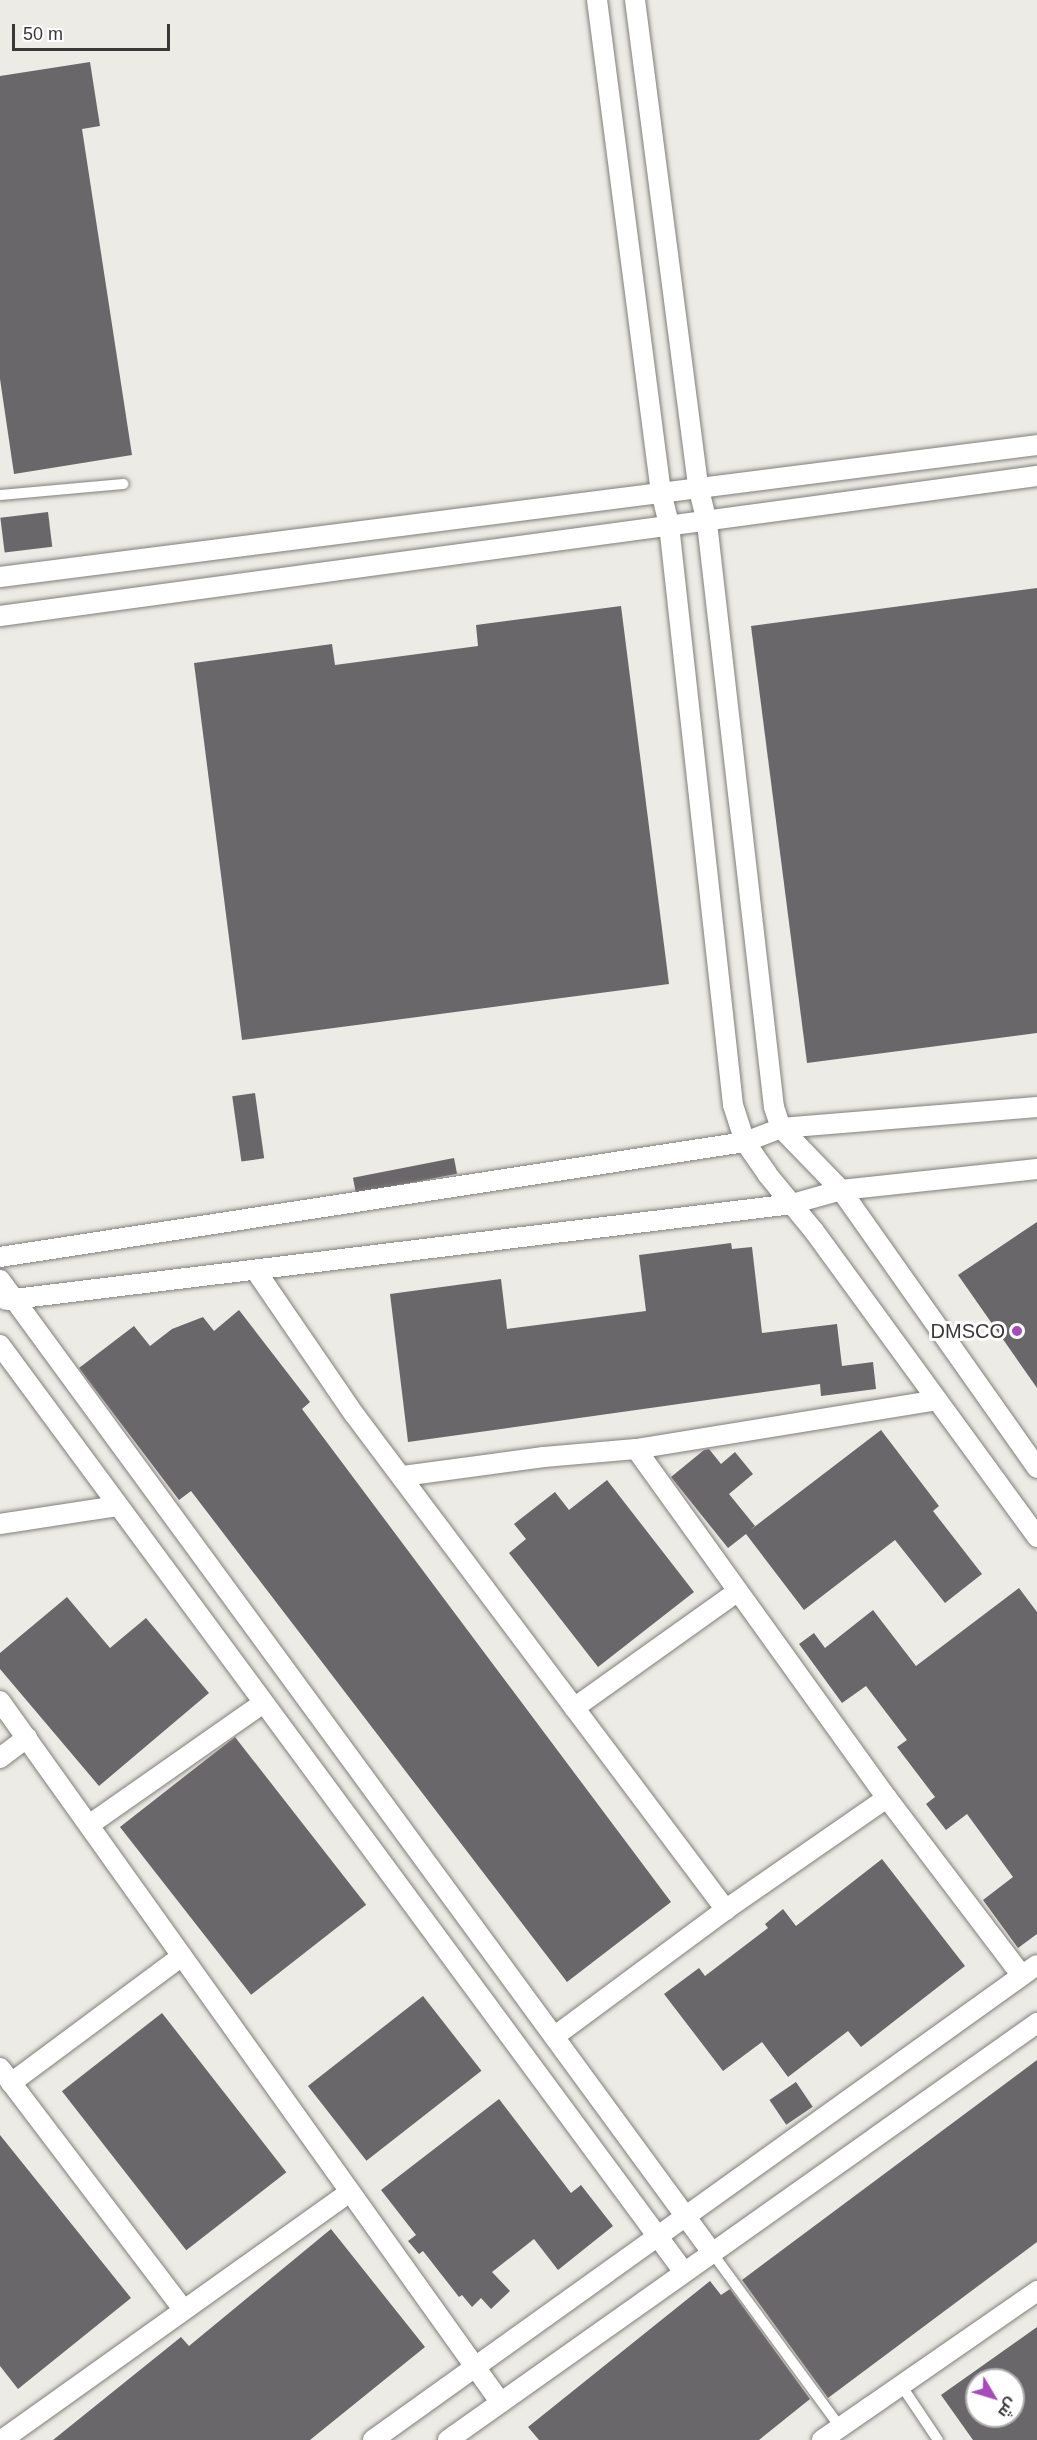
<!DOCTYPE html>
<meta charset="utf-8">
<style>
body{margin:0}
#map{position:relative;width:1037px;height:2440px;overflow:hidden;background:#ecebe6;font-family:Arial,Cairo,sans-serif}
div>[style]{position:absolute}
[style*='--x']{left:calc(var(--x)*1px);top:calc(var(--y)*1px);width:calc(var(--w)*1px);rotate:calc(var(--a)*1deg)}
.building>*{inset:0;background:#6a676b;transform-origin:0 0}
.roads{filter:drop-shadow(0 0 2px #807f7a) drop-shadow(0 0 2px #807f7a)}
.lane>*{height:10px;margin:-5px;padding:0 5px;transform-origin:5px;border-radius:5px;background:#fff}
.street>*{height:20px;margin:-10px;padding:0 10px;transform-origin:10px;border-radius:10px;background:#fff}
.dots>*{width:16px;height:16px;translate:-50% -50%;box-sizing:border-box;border:3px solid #fff;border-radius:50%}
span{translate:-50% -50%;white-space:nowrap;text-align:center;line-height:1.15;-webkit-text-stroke:6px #fff;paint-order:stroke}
.poi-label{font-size:20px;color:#3a3937}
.right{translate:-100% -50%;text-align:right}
.north{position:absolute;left:965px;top:2368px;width:60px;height:60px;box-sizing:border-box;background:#fff;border:2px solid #b0b0af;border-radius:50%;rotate:128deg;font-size:16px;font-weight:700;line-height:24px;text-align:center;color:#3a3937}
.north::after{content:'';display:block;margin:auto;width:21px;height:27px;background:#a64cb8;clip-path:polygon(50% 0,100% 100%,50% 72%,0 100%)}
.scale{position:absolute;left:12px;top:24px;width:158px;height:27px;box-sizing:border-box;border:3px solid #3a3937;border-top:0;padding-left:8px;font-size:18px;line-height:21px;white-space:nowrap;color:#3a3937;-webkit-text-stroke:4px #fff;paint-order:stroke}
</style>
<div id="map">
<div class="building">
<i style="clip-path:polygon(90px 62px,100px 126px,82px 129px,132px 455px,14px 474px,0 379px,0 76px)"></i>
<i style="left:48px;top:512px;width:35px;height:48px;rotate:83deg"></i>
<i style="clip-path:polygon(1037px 588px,1037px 1033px,807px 1063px,751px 626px)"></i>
<i style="clip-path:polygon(621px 606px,669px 984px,242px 1040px,194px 663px,332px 644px,335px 665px,478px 646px,476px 625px)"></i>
<i style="left:255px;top:1093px;width:66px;height:23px;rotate:82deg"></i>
<i style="left:454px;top:1158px;width:16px;height:103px;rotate:79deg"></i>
<i style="clip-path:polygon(1037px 1222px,1037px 1388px,958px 1275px)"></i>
<i style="clip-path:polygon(731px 1243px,732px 1249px,752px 1247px,762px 1333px,837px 1324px,842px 1366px,873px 1362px,876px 1389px,821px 1396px,820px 1384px,408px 1442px,390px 1294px,501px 1279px,507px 1329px,646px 1311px,639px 1255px)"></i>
<i style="clip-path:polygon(239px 1310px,310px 1402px,302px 1409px,671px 1902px,567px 1982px,191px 1491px,179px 1500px,79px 1368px,134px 1326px,150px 1346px,172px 1329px,203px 1317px,214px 1331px)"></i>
<i style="clip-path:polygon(881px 1430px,939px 1506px,933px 1511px,982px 1574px,945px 1603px,895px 1540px,804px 1610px,746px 1534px,728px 1548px,671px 1477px,704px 1450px,709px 1449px,721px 1464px,735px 1452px,753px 1474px,729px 1494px,755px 1526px,749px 1531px)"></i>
<i style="clip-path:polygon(607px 1480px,694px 1592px,598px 1667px,509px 1553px,526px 1539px,514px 1524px,555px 1492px,569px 1510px)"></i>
<i style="clip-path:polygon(1019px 1588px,1037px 1612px,1037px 1934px,1018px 1948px,983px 1900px,1013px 1877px,967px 1814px,946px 1830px,926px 1804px,935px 1797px,897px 1747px,907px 1740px,866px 1686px,842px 1703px,799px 1644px,814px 1633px,825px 1648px,873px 1610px,916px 1666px)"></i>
<i style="clip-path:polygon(67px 1597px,110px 1648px,146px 1618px,209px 1693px,99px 1786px,0 1669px,0 1653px)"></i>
<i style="left:235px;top:1737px;width:213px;height:146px;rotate:52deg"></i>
<i style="clip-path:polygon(882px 1859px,965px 1966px,861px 2047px,848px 2031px,788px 2077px,762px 2042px,723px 2071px,664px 1994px,699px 1968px,705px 1976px,768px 1928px,765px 1924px,783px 1909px,796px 1926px)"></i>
<i style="left:423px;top:1996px;width:95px;height:146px;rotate:52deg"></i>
<i style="left:162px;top:2013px;width:202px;height:127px;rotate:52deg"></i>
<i style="clip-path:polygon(1037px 2060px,1037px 2242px,828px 2398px,742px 2280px)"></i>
<i style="left:796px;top:2082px;width:30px;height:32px;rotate:56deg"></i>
<i style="clip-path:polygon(499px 2099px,571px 2193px,581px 2185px,613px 2226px,558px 2270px,534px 2239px,492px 2272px,510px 2291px,491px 2309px,481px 2298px,472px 2307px,462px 2295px,459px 2297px,423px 2251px,419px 2254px,408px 2241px,416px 2235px,381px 2190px)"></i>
<i style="clip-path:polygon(0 2135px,131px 2298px,18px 2389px,0 2366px)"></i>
<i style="clip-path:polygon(331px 2229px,425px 2347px,310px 2440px,53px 2440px,181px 2337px,189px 2346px)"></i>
<i style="clip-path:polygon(710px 2281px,721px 2295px,730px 2289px,810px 2399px,759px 2440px,539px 2440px,528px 2427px)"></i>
<i style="clip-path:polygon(evenodd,1037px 2327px,1037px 2440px,973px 2440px,941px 2395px,1037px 2327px,977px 2380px,1013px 2380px,1013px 2416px,977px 2416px,977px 2380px)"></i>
</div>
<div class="roads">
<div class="lane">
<i style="--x:0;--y:495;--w:124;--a:-5.1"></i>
<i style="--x:713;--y:2254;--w:215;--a:53.7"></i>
<i style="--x:901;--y:2385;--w:66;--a:56.1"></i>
</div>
<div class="street">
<i style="--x:597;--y:0;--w:496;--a:82.6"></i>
<i style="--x:661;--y:492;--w:34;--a:76"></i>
<i style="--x:669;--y:525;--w:584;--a:83.7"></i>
<i style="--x:733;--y:1105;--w:39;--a:72"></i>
<i style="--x:745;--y:1142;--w:39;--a:55"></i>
<i style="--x:767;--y:1174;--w:74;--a:50.5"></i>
<i style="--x:814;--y:1231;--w:379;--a:53.9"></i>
<i style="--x:635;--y:0;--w:494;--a:82.6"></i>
<i style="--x:699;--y:490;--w:34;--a:76"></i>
<i style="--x:707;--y:523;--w:588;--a:83.46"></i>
<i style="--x:774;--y:1107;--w:22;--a:72"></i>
<i style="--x:781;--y:1128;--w:86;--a:45.9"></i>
<i style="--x:841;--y:1190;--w:340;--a:54.8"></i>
<i style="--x:0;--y:577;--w:1045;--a:-7.25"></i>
<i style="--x:0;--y:616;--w:1046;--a:-7.69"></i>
<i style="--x:0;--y:1257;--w:754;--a:-8.78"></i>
<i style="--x:745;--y:1142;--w:39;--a:-21"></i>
<i style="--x:781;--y:1128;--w:257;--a:-4.7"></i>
<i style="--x:256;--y:1271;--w:173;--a:55.6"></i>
<i style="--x:354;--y:1414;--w:620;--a:53.13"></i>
<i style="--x:0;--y:1280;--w:1207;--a:53.79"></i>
<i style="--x:6;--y:1300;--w:792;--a:-6.96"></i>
<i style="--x:792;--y:1204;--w:51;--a:-15.9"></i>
<i style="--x:841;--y:1190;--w:197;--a:-6.1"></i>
<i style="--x:0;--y:1345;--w:1152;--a:53.58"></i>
<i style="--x:636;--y:1449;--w:430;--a:54.3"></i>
<i style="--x:887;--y:1798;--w:223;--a:52.8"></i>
<i style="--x:403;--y:1476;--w:142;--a:-7.7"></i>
<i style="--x:544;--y:1457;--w:92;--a:-5"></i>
<i style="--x:636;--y:1449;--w:305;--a:-9.2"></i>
<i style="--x:0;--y:1524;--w:119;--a:-8.7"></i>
<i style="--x:0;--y:1701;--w:862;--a:54.49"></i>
<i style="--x:574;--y:1708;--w:201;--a:-35.5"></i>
<i style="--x:0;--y:1758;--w:34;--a:-37"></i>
<i style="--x:89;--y:1825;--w:213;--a:-35"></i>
<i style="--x:555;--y:2036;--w:212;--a:-36.5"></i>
<i style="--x:725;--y:1910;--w:197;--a:-34.7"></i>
<i style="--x:0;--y:2068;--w:304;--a:52.8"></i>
<i style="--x:11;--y:2083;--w:213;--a:-36.6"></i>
<i style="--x:2;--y:2440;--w:427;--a:-35.5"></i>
<i style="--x:373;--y:2440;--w:816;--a:-35.58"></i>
<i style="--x:448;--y:2440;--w:722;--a:-35.3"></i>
<i style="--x:822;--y:2440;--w:262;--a:-34.7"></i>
</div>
</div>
<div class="dots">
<i style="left:1017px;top:1331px;background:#a64cb8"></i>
</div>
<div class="poi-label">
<span class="right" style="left:1005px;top:1331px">DMSCO</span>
</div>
<div class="north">ش</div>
<div class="scale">50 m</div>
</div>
